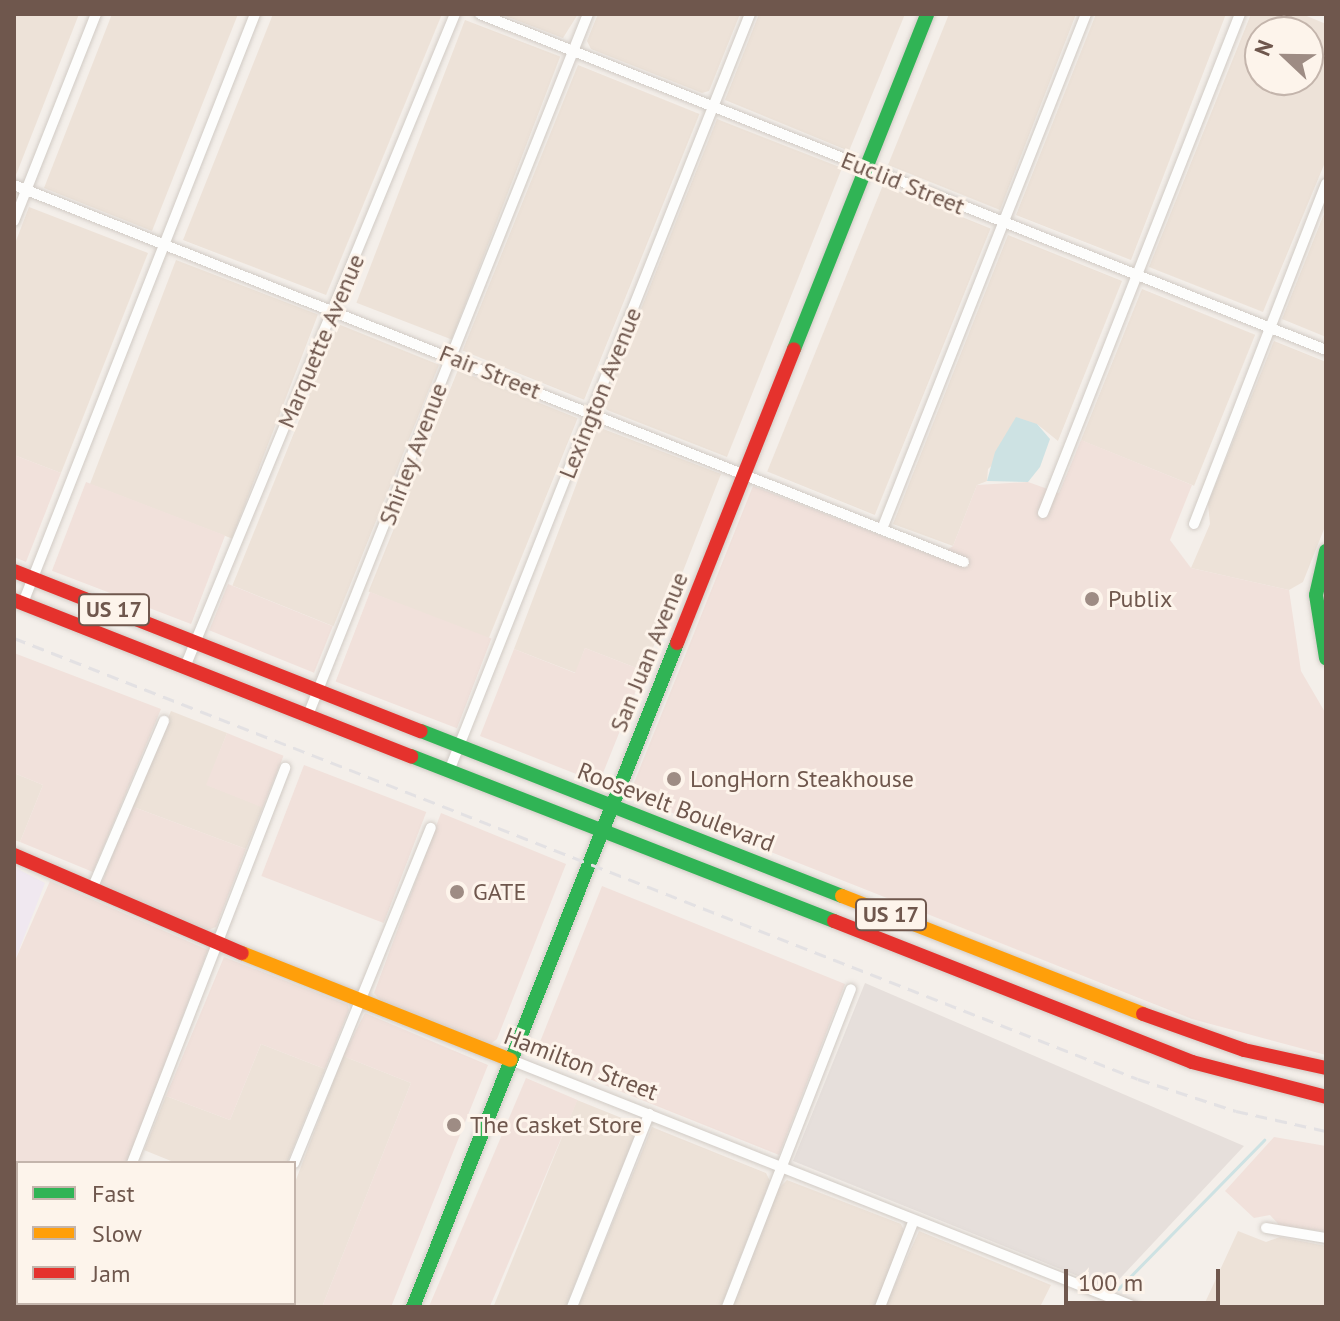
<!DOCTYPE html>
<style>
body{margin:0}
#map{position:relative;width:1340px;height:1321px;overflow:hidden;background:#f4efea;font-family:"PT Sans",sans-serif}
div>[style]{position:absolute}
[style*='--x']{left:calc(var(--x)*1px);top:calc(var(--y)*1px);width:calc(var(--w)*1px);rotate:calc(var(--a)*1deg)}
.residential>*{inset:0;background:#ede2d8;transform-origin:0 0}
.commercial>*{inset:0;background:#f1e1db;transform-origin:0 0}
.industrial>*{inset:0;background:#e6dfdb}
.education>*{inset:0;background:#f0e8f0}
.water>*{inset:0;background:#cde2e3}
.stream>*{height:3px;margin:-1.5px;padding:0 1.5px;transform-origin:1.5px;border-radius:1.5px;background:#cde2e3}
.roads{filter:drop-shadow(0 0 2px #d1cbc5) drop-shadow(0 0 2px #d1cbc5)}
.street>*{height:10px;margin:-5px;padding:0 5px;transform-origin:5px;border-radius:5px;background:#fdfdfc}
.fast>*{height:14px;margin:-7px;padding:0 7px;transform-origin:7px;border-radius:7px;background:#30b455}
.slow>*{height:14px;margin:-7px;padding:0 7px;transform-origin:7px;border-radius:7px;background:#ff9f0a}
.jam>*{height:14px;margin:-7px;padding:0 7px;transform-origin:7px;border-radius:7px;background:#e5322d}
.rail>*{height:3px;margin-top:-1.5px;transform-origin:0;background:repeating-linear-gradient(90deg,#e3e1e3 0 12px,transparent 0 20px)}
.dots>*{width:22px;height:22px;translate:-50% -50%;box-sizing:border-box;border:4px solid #fdf4eb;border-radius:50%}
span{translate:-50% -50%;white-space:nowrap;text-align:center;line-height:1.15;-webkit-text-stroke:6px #fdf4eb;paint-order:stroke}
.shield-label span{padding:2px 6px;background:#fdf4eb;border:2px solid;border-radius:6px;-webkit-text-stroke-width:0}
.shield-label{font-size:22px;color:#6f574d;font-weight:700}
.street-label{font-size:24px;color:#6f574d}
.poi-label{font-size:24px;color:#6f574d}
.left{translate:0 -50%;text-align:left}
.frame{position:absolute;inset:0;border:16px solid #6f574d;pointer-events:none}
.legend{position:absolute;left:16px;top:1161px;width:280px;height:144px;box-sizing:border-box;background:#fdf4eb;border:2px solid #c4b5ac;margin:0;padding:10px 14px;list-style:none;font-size:24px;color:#6f574d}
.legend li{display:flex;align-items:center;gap:16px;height:40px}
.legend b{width:40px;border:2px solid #c4b5ac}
.north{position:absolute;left:1244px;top:16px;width:80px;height:80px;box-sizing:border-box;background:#fdf4eb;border:2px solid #c4b5ac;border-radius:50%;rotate:292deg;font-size:22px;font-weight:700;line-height:32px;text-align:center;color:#6f574d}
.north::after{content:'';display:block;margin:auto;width:28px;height:36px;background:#9e8c84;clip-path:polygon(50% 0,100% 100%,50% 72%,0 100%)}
.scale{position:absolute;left:1064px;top:1269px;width:156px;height:36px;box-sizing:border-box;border:4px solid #6f574d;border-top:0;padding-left:10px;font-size:24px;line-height:28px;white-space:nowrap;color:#6f574d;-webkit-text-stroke:6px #fdf4eb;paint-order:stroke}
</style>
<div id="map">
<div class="residential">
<i style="clip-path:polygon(14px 14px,79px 14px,16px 175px,14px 175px)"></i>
<i style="clip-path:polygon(112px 14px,238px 14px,152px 231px,44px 188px)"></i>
<i style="clip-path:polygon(273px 14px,442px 14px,326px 295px,183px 240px)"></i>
<i style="clip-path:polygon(500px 14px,578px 14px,563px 38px)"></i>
<i style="clip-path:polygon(598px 14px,740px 14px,709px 91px,702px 93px,591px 49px,587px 41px)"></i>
<i style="clip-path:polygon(759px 14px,905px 14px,849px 151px,725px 100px)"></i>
<i style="clip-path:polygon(949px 14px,1076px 14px,1000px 210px,888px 165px)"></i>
<i style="clip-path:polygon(1096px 14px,1226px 14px,1131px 260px,1016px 215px)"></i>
<i style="clip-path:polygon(evenodd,1251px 14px,1302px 14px,1326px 24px,1326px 160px,1263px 312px,1149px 267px,1251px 14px,1260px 32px,1308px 32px,1308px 80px,1260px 80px,1260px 32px)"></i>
<i style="left:465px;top:20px;width:102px;height:303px;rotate:21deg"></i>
<i style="left:578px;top:65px;width:131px;height:308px;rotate:22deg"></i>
<i style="clip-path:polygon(717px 119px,842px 168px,727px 457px,607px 410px,603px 404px)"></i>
<i style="left:883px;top:185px;width:116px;height:309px;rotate:22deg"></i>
<i style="clip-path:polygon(29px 207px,148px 253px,61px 473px,14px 455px,14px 246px)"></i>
<i style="clip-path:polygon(1326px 209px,1326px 337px,1282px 319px)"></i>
<i style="clip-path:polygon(1008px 235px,1122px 281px,1058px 441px,1037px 424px,988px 469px,987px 481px,977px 485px,953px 546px,893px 524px)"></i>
<i style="left:176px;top:260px;width:152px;height:240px;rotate:21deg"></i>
<i style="left:1142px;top:289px;width:122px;height:163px;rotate:22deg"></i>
<i style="left:338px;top:324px;width:109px;height:282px;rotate:22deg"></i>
<i style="clip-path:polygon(1274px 341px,1326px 362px,1326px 524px,1303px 582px,1289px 590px,1191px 568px,1210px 524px,1208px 503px)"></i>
<i style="left:458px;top:370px;width:129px;height:239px;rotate:22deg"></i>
<i style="clip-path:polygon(598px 427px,721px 474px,644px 671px,585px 648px,576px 673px,514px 649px)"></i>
<i style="clip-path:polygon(171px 711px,227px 733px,207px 785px,263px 807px,246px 849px,131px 806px)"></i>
<i style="clip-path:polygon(14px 773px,43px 785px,20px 842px,14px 840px)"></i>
<i style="clip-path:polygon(261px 1044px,325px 1069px,287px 1163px,176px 1163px,144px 1150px,166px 1096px,230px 1120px)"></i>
<i style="clip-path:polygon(343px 1056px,411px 1083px,322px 1307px,290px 1307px,281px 1303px,294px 1303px,294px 1185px)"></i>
<i style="left:577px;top:1100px;width:67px;height:223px;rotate:22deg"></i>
<i style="clip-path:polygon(652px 1127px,766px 1173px,770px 1181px,721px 1307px,578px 1307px)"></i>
<i style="clip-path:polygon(787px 1180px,901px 1224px,905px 1233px,875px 1307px,731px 1307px,778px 1189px)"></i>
<i style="clip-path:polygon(919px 1231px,1051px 1285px,1040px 1307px,885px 1307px)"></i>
<i style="clip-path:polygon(1238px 1231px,1266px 1242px,1280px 1237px,1326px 1246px,1326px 1307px,1203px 1307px)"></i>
</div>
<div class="commercial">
<i style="clip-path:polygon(1081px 440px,1192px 485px,1170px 540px,1191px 568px,1289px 590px,1301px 671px,1326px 714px,1326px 1055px,1192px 1019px,632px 797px,631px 790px,753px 486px,936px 557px,953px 546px,977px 485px,1028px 482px,1059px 493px)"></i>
<i style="clip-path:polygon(14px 455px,61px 473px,26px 562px,14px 557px)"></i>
<i style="left:86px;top:482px;width:149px;height:95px;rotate:21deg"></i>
<i style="left:228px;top:584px;width:113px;height:50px;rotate:22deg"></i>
<i style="left:370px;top:592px;width:130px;height:96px;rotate:21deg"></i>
<i style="clip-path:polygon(585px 648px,644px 671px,599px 783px,480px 736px,514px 649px,575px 673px)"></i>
<i style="clip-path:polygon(14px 653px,161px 709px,93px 872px,20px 842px,43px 785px,14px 773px)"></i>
<i style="left:227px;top:733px;width:61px;height:56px;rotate:22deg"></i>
<i style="left:304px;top:765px;width:131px;height:119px;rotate:21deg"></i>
<i style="clip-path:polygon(131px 806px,246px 849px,216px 927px,205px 931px,109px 890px,102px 882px)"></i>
<i style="clip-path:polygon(441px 813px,566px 864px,497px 1039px,489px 1045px,381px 1001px,374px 993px)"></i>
<i style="clip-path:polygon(50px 881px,208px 950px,127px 1163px,18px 1163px,18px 1303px,70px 1303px,14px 1307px,14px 963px)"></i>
<i style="clip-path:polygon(602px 886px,845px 984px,779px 1155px,542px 1060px,536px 1052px)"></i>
<i style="clip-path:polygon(224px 957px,348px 1005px,349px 1010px,325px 1069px,261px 1044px,230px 1120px,166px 1096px)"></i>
<i style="clip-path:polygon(365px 1013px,488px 1065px,391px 1307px,322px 1307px,411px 1083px,343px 1056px)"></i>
<i style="left:526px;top:1078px;width:56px;height:247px;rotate:23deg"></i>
<i style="clip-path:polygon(1274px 1137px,1326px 1146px,1326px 1231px,1281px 1227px,1270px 1215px,1254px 1218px,1225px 1191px)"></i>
<i style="clip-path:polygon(87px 1303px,231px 1303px,232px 1305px,85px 1307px)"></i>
</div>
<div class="industrial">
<i style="clip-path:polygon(865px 983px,1244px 1146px,1110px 1289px,793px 1161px)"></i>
</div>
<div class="education">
<i style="clip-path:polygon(14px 867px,45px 883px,14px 963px)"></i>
</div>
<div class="water">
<i style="clip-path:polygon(1016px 417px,1037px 424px,1050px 439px,1040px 467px,1028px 482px,987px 481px,995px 452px)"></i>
</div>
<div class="stream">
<i style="--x:1118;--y:1289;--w:209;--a:-45.6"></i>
<i style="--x:1092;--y:1307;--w:8;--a:-30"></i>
</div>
<div class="roads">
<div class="street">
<i style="--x:480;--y:14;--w:910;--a:21.66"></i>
<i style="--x:14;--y:185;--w:1022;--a:21.65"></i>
<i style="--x:14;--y:221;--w:223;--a:-68.4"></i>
<i style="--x:1043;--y:513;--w:536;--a:-68.46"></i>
<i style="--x:1194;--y:524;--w:365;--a:-68.8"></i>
<i style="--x:882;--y:529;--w:554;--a:-68.39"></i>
<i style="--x:23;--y:603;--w:633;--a:-68.5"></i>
<i style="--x:185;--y:667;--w:707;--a:-67.54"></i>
<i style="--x:308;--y:715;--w:755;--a:-68.23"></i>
<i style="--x:449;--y:771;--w:815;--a:-68.32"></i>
<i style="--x:92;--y:889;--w:183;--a:-66.8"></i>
<i style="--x:511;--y:1060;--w:671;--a:21.6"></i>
<i style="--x:132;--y:1163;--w:424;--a:-68.8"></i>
<i style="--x:294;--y:1163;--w:362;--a:-67.8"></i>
<i style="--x:1266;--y:1228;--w:61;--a:9.5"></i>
<i style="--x:258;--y:1303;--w:11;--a:22"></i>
<i style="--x:76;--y:1307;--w:4;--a:-76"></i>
<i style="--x:237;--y:1307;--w:4;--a:-63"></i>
<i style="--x:572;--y:1307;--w:208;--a:-68.2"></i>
<i style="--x:727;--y:1307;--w:341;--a:-68.7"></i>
<i style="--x:880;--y:1307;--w:93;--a:-68.7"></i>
</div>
<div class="fast">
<i style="--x:794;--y:349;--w:360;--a:-68.3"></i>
<i style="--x:1326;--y:551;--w:45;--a:102.8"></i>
<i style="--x:1316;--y:595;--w:64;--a:81"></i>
<i style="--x:421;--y:731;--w:452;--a:21.4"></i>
<i style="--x:411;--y:756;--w:454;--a:21.3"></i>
<i style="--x:413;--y:1307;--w:715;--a:-68.32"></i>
</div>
<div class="slow">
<i style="--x:842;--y:896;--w:323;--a:21.4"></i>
<i style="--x:242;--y:953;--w:289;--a:21.7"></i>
</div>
<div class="jam">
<i style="--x:14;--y:571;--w:437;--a:21.5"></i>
<i style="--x:14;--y:600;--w:427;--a:21.5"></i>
<i style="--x:677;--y:643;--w:316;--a:-68.3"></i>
<i style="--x:14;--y:855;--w:248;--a:23.3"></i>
<i style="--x:834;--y:921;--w:385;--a:21.5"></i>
<i style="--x:1192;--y:1062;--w:138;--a:14.6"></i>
<i style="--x:1143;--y:1014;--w:107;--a:19.6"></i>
<i style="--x:1244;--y:1050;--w:84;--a:12.4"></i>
</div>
</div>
<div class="rail">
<i style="--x:14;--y:638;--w:1207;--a:21.42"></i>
<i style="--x:1138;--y:1079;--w:103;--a:18.1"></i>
<i style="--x:1236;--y:1111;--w:92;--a:12.5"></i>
</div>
<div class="dots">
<i style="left:1092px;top:599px;background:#9e8c84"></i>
<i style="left:674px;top:779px;background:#9e8c84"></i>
<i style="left:457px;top:892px;background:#9e8c84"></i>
<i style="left:454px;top:1125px;background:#9e8c84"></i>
</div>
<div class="shield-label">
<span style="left:114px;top:610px">US 17</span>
<span style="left:891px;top:915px">US 17</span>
</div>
<div class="street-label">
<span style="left:903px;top:183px;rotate:22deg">Euclid Street</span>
<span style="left:321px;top:341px;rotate:-67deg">Marquette Avenue</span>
<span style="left:490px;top:372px;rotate:22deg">Fair Street</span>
<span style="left:600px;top:393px;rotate:-68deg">Lexington Avenue</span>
<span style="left:413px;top:454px;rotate:-69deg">Shirley Avenue</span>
<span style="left:649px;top:652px;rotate:-68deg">San Juan Avenue</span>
<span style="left:676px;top:807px;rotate:21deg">Roosevelt Boulevard</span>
<span style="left:581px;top:1064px;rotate:21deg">Hamilton Street</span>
</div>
<div class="poi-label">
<span class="left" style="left:1108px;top:599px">Publix</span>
<span class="left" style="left:690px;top:779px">LongHorn Steakhouse</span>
<span class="left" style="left:473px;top:892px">GATE</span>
<span class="left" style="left:470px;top:1125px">The Casket Store</span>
</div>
<div class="frame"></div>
<ul class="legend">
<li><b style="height:10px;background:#30b455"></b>Fast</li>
<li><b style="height:10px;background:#ff9f0a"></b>Slow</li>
<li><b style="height:10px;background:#e5322d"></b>Jam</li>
</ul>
<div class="north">N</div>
<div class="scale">100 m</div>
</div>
